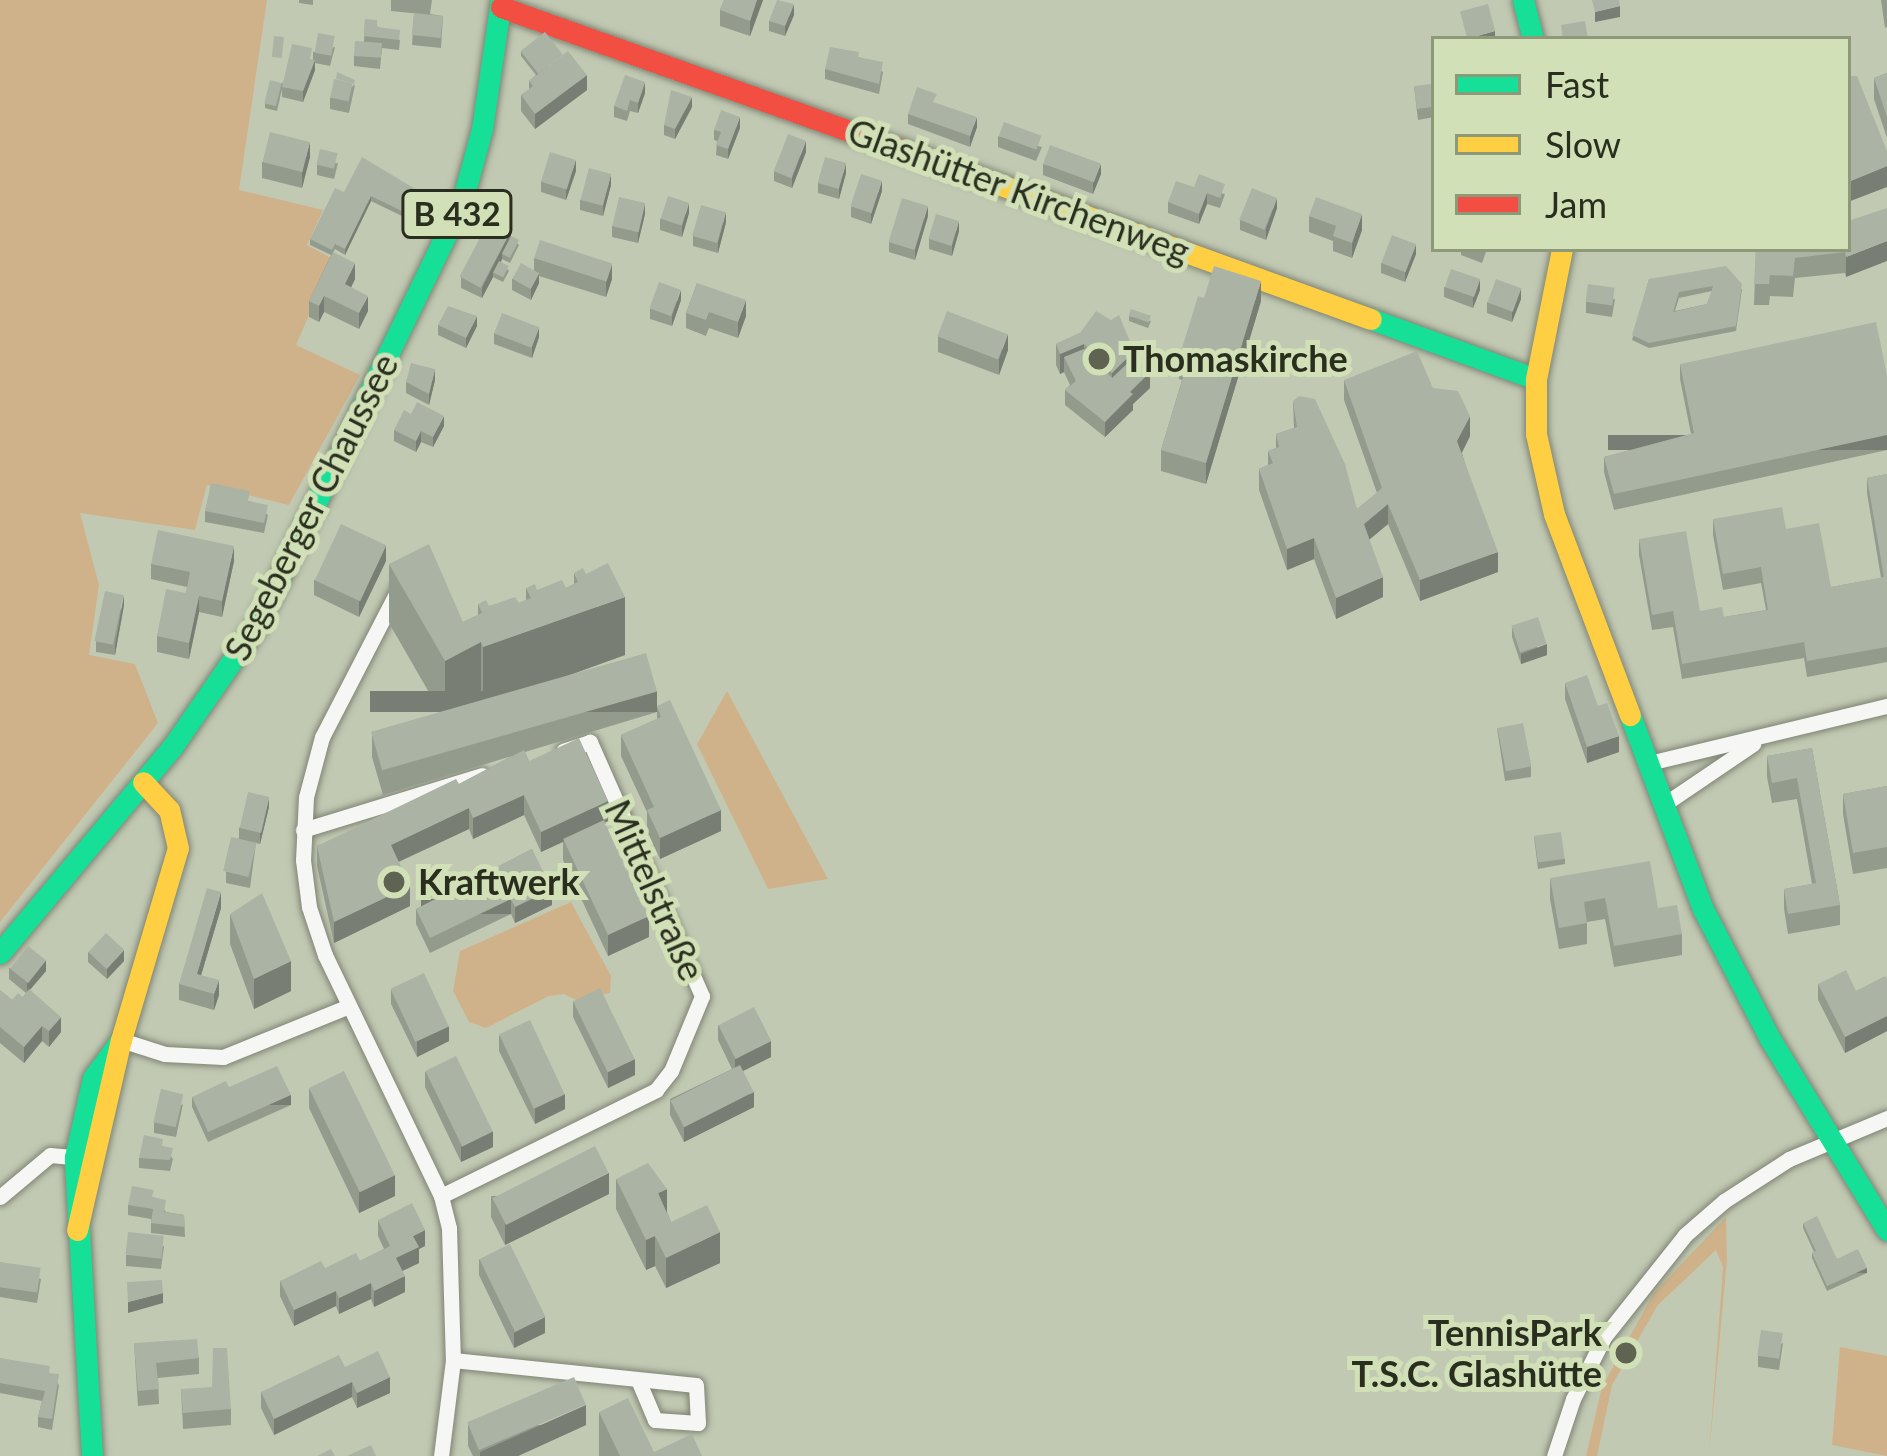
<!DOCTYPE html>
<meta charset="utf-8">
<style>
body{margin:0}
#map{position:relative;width:1887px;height:1456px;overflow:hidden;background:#c2c9b3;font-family:Lato,sans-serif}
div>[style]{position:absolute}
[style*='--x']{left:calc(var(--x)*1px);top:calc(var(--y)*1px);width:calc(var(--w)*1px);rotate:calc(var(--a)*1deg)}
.green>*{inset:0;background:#d0b28a}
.roads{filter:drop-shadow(0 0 3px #7f8574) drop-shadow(0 0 3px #7f8574)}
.street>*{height:15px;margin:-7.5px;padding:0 7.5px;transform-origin:7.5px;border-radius:7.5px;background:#f6f7f4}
.fast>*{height:21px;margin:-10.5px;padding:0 10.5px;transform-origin:10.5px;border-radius:10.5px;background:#16e098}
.slow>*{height:21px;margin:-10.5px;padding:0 10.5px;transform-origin:10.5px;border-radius:10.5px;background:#ffcf43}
.jam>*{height:21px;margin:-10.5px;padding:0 10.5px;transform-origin:10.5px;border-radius:10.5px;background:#f24e42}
.wall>*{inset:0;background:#939b8d}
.shaded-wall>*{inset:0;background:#787e73;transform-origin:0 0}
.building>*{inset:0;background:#abb4a4;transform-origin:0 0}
.dots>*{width:33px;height:33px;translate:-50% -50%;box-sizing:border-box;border:6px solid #d1e0b6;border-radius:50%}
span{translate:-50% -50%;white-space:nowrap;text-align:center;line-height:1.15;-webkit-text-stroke:10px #d1e0b6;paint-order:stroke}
.shield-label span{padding:3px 9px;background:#d1e0b6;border:3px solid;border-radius:9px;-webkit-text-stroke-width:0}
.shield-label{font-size:33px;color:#292e1e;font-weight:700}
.street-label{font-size:36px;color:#292e1e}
.poi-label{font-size:36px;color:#292e1e;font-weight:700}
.left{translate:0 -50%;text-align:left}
.right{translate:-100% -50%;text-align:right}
.legend{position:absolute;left:1431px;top:36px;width:420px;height:216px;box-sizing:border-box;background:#d1e0b6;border:3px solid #8e9979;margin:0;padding:15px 21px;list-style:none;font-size:36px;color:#292e1e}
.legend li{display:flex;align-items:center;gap:24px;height:60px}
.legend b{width:60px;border:3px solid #8e9979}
</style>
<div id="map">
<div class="green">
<i style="clip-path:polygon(0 0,267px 0,239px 190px,323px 210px,307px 245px,333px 259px,296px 345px,360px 375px,289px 505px,207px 485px,195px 530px,80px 513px,99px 585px,89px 655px,135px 664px,158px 723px,0 922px)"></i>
<i style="clip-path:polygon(727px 691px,828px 879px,768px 889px,697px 744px)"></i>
<i style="clip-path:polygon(571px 902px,611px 976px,610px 993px,576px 1000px,564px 994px,549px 996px,486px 1028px,469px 1022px,453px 991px,460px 951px)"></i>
<i style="clip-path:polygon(1726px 1217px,1727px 1260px,1709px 1456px,1723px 1267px,1716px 1250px,1658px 1305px,1612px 1385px,1597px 1456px,1586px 1456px,1602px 1387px,1654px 1293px)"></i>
<i style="clip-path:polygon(1840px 1347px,1887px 1356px,1887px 1456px,1832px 1445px)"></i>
</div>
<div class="roads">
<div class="street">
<i style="--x:399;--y:588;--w:168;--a:117.3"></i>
<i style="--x:322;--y:737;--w:62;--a:104.9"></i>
<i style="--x:306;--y:797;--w:63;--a:92.7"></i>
<i style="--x:303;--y:860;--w:47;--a:82.7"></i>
<i style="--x:309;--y:907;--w:51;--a:71.6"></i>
<i style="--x:325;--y:955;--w:267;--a:64.3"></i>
<i style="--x:441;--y:1196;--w:33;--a:76"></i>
<i style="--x:449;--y:1228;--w:132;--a:88.3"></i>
<i style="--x:453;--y:1360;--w:97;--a:97.1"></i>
<i style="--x:1649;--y:763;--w:245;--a:-13.5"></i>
<i style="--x:1663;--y:805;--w:109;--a:-34.1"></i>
<i style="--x:303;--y:830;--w:187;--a:-17.1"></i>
<i style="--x:121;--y:1040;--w:46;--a:17.7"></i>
<i style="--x:165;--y:1054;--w:58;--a:3"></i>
<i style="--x:223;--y:1057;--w:134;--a:-22"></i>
<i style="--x:441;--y:1196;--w:240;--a:-26.2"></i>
<i style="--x:656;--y:1090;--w:24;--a:-52"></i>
<i style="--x:671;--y:1071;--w:81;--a:-67.5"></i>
<i style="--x:702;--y:996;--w:278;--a:-113.8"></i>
<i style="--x:590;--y:742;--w:28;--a:162"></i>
<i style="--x:0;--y:1197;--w:65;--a:-40"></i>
<i style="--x:50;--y:1155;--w:25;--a:5"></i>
<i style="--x:453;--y:1360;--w:244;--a:5.9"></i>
<i style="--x:696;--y:1385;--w:38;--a:87"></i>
<i style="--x:698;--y:1423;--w:43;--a:-176"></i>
<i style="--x:655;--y:1420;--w:43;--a:-113"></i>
<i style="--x:1554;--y:1456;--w:60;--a:-71.6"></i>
<i style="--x:1573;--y:1399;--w:69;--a:-63.4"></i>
<i style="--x:1604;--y:1337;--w:130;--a:-51.5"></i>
<i style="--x:1685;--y:1235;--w:52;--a:-41.1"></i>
<i style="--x:1724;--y:1201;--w:77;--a:-32.9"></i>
<i style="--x:1789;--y:1159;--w:106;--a:-22.7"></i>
</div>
<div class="fast">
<i style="--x:1523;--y:0;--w:40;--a:75.6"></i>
<i style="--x:1371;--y:319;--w:176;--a:20"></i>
<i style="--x:1630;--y:715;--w:207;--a:69.4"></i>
<i style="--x:1703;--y:909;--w:146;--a:62.7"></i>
<i style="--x:1770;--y:1039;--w:224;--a:58.5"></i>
<i style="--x:0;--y:953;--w:270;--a:-50.1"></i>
<i style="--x:173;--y:746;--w:146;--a:-55.3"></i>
<i style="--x:256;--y:626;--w:471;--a:-64.1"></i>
<i style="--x:462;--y:202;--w:76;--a:-74.7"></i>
<i style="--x:482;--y:129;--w:130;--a:-81.6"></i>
<i style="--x:92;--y:1456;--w:299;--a:-93.3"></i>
<i style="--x:75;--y:1157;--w:81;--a:-77.2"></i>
<i style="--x:93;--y:1078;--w:47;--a:-53.6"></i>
</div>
<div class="slow">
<i style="--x:973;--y:175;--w:423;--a:19.9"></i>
<i style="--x:1562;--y:249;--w:133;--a:101.3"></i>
<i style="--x:1536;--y:379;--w:55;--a:90"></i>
<i style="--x:1536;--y:434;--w:82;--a:77.3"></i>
<i style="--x:1554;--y:514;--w:215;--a:69.3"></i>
<i style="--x:77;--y:1230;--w:195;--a:-77"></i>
<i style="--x:121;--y:1040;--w:200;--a:-73.5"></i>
<i style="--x:178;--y:848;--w:39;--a:-103"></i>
<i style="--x:169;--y:810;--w:38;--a:-133"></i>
</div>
<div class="jam">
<i style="--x:501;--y:7;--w:501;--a:19.59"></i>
</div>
</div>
<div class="wall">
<i style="clip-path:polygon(299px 0,313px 0,313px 5px,299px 3px)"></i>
<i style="clip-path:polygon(391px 0,432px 0,430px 14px,443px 16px,441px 48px,412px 45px,414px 13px,421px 14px,391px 11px)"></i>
<i style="clip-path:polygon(724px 0,763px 0,750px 36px,720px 26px,720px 10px)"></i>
<i style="clip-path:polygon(1881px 0,1887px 0,1887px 27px,1885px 28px)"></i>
<i style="clip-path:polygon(794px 15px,785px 36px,769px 31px,769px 21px)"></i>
<i style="clip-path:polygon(365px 19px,400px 40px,399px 50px,382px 48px,380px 69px,354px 66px,354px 56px,364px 41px)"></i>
<i style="clip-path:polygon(335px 47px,330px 66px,315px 63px,315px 70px,303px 102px,282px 97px,282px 89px,277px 111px,265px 108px,265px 103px,282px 83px,313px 59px,313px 52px)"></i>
<i style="clip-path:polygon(521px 51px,587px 90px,535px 129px,521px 111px,521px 95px,529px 90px,529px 81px,536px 75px,521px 56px)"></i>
<i style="clip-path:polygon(859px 57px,883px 72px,879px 94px,825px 79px,825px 69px)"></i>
<i style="clip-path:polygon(1887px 73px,1887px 138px,1874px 99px,1874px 78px)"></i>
<i style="clip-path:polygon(355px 85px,349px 113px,330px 109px,330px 98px)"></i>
<i style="clip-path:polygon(1414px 86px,1434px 102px,1434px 117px,1418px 120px)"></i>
<i style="clip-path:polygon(645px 93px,638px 113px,630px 111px,627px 121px,614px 117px,614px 106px)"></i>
<i style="clip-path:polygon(937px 104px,977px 127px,970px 147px,908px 124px,908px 114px)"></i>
<i style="clip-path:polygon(692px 107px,675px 139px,664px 135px,664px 125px)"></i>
<i style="clip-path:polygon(740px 128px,728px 159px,716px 155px,717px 141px,714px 140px,714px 130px)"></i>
<i style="clip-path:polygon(998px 136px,1042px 147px,1036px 161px,998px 147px)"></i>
<i style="clip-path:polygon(806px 152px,792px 188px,774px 181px,774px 171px)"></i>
<i style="clip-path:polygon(310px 157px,302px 188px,262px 178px,262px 162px)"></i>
<i style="clip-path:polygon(338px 163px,334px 179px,317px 175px,317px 165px)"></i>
<i style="clip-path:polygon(1043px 164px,1101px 174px,1093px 194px,1043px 175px)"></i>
<i style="clip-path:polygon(576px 171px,566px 200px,541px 192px,541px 182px)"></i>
<i style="clip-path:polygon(846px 173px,839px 199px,818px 193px,818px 183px)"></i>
<i style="clip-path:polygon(611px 185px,603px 216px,580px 210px,580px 200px)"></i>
<i style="clip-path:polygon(1194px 187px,1225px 194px,1220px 208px,1207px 204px,1199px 224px,1168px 213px,1168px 202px)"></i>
<i style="clip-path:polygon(882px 191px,871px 224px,851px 217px,851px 207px)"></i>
<i style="clip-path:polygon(344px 192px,417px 196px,406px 218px,371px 201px,345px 255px,335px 249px,333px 253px,355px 279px,351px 287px,368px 311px,359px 329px,324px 312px,319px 322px,309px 317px,309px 301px,331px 255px,310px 245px,310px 239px)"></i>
<i style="clip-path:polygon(1277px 208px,1266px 240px,1240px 230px,1240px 220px)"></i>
<i style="clip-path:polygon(689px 213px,682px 237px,660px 230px,660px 219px)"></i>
<i style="clip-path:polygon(645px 214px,638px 243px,612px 237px,612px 226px)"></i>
<i style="clip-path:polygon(928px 216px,915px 260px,889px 252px,889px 242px)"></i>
<i style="clip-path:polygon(1309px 216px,1362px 230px,1352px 258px,1333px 251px,1333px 241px,1309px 232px)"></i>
<i style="clip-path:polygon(726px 222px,718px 253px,693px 246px,693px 236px)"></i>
<i style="clip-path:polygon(959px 231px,952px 256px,929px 249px,929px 239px)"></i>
<i style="clip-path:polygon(511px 237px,519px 245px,510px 263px,502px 259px,501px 262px,509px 271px,503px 282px,493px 277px,482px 298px,461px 288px,461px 277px)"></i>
<i style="clip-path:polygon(1461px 249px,1487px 249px,1482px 263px,1461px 255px)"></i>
<i style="clip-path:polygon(1756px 249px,1848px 249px,1846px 277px,1845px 273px,1795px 278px,1793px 297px,1770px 296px,1769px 305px,1754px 305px)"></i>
<i style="clip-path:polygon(1416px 254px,1405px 282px,1381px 273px,1381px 263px)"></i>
<i style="clip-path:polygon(534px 258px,612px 279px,606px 297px,539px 276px,539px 283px,531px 300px,512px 290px,512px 279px,534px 270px)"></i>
<i style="clip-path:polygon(evenodd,1649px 279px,1742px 289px,1736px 331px,1649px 348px,1632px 340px,1649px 279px,1712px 291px,1707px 304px,1675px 311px,1679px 298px,1712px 291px)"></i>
<i style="clip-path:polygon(697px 283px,746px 316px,738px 338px,709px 328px,706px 336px,686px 328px,686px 313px)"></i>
<i style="clip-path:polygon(1444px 287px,1480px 290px,1473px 308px,1444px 297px)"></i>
<i style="clip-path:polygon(1204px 298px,1261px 301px,1206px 484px,1161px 471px,1161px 450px,1182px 380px,1179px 379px,1179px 358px)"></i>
<i style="clip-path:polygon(1521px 299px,1512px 322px,1487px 313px,1487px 302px)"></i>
<i style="clip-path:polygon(1615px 299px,1612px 317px,1586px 313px,1586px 302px)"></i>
<i style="clip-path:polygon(681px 300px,672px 326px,650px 319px,650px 309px)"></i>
<i style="clip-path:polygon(1129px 316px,1151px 321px,1148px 328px,1129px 321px)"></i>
<i style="clip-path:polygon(438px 325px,477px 326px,466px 348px,438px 335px)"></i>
<i style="clip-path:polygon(494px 333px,539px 337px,532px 358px,494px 344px)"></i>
<i style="clip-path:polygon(1080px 333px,1134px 356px,1150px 388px,1133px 404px,1133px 410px,1105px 437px,1065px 405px,1065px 390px,1070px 385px,1064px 372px,1060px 374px,1056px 365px,1056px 344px)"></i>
<i style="clip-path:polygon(938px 336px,1008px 350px,999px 375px,938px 352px)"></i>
<i style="clip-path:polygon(1680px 364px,1887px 375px,1887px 450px,1614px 510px,1604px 472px,1604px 457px,1691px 434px,1680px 379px)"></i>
<i style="clip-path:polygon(435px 380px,429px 405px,406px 393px,406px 382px)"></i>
<i style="clip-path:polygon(1344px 380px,1433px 388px,1470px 436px,1462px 453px,1498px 572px,1420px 601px,1388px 524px,1369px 540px,1383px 597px,1336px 619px,1314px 559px,1287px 570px,1259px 490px,1259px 469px,1268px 465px,1268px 451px,1276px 448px,1276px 434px,1294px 428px,1293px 401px,1357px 509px,1377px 493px,1344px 400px)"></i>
<i style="clip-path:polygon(444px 426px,433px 447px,421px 442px,416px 452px,394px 441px,394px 430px)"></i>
<i style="clip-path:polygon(1887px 474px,1887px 662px,1807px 677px,1804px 658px,1682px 679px,1673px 627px,1652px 630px,1639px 555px,1639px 539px,1700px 611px,1724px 617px,1766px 610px,1761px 583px,1723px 590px,1713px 535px,1713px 519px,1786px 529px,1831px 587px,1881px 578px,1867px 493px,1867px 478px)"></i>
<i style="clip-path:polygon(250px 501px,268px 515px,264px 533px,205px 522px,205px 511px)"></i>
<i style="clip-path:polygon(234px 561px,222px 617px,199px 612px,189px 659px,157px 652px,157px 636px,186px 593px,187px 587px,151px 579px,151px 564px)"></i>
<i style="clip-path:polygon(386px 561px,359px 617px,314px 595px,314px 580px)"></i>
<i style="clip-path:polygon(389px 564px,463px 622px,478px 615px,478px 604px,489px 606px,519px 603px,526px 600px,526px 588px,537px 590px,566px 588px,574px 584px,574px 573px,625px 655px,548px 683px,657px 706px,721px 831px,660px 859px,647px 831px,647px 812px,621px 756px,621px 735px,657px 719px,657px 712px,525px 752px,529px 761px,608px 821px,605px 822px,649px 937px,608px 956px,563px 860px,563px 842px,541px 852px,524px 815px,473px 839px,469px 829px,399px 862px,410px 906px,334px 943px,317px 866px,317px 846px,459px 784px,512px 756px,383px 795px,372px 757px,372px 736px,442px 715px,389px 623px)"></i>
<i style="clip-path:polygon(124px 605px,115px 655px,96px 652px,96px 641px)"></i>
<i style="clip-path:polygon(1512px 627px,1547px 655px,1521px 664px,1512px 637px)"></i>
<i style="clip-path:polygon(1565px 683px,1598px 706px,1619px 752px,1587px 763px,1565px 699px)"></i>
<i style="clip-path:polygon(1497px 728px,1531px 766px,1531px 777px,1505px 781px)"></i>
<i style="clip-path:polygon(1812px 748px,1840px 905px,1840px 925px,1788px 934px,1784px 909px,1784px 889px,1812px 884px,1797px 799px,1772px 803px,1767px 777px,1767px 756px)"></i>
<i style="clip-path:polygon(1887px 786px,1887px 868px,1853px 874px,1843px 814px,1843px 794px)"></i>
<i style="clip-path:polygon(269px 807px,260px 844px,256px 843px,250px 888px,226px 883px,226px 872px,239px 838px,239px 828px)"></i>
<i style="clip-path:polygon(1534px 837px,1565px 859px,1565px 864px,1538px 869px)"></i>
<i style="clip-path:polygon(532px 849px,552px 905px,515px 923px,511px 914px,430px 953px,416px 924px,416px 909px)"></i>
<i style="clip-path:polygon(1550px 878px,1658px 908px,1682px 934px,1682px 955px,1614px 967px,1605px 919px,1587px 922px,1587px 944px,1559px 949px,1550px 899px)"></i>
<i style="clip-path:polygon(221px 908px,201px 975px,219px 995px,214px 1010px,179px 1000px,179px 984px)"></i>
<i style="clip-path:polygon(230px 914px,291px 991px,254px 1009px,230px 944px)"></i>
<i style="clip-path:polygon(88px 952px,124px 961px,107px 979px,88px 962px)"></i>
<i style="clip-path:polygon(9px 968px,46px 971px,30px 990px,61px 1032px,49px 1047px,42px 1041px,24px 1063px,0 1043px,0 990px,12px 1000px,23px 997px,26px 993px,9px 979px)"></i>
<i style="clip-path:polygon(1887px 979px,1887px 1031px,1845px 1053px,1818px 1000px,1818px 984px,1856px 991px)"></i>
<i style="clip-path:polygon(391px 989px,449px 1041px,417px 1057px,391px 1004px)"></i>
<i style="clip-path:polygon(573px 1001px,635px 1075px,608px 1088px,573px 1017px)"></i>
<i style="clip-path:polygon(718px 1025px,771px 1057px,743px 1071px,754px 1107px,684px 1142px,670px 1115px,670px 1099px,732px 1069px,718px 1040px)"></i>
<i style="clip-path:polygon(499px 1035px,565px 1109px,535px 1124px,499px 1051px)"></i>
<i style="clip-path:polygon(425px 1071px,493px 1147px,461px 1162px,425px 1087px)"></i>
<i style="clip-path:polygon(309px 1088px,395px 1196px,359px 1213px,309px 1108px)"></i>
<i style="clip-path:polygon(192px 1097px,291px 1105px,208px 1142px,192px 1107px)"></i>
<i style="clip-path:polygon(183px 1104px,176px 1137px,154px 1133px,154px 1122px)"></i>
<i style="clip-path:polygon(163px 1146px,173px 1159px,170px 1171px,139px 1168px,139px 1158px)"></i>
<i style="clip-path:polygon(616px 1179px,667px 1212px,671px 1222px,720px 1263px,666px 1288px,655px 1266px,646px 1270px,616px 1209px)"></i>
<i style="clip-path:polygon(609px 1194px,505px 1245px,491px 1217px,491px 1196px)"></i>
<i style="clip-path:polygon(154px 1197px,166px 1212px,184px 1215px,185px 1237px,151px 1233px,151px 1219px,128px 1215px,128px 1205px)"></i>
<i style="clip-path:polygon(378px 1220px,425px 1246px,419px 1249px,419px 1263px,402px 1271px,405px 1292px,374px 1307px,371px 1299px,339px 1314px,336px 1306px,294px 1326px,280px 1296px,280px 1281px,360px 1261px,384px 1249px,378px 1236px)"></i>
<i style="clip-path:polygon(1803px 1223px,1837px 1259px,1867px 1273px,1827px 1291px,1812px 1258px,1812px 1253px,1814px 1252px,1803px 1228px)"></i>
<i style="clip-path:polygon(164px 1246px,161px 1269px,126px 1266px,126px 1255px)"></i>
<i style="clip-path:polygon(479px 1259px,545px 1333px,514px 1348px,479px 1275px)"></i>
<i style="clip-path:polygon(0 1262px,41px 1279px,37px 1303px,0 1297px)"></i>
<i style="clip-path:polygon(134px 1343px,199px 1358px,199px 1374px,158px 1378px,159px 1404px,138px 1406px)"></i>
<i style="clip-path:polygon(1783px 1343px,1779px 1370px,1758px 1367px,1758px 1356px)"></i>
<i style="clip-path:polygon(0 1358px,50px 1373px,59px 1385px,52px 1430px,38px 1427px,38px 1417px,42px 1401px,0 1393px)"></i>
<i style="clip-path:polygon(345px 1367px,390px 1393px,357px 1408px,352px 1397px,274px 1435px,261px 1408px,261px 1392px)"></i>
<i style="clip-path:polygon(181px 1389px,231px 1409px,231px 1425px,183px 1429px)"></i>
<i style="clip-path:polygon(599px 1412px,654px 1452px,702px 1456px,599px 1456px)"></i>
<i style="clip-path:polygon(468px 1425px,586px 1425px,518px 1456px,473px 1456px,468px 1446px)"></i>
</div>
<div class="shaded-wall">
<i style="clip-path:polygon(757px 0,763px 0,750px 36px,750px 21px)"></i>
<i style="clip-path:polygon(794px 4px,794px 15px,785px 36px,785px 26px)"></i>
<i style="clip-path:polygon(1620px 6px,1620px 17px,1595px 22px,1595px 12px)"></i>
<i style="clip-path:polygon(1495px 31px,1495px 39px,1467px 39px)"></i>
<i style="clip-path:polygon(315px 60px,315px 70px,303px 102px,303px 91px)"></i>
<i style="clip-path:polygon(587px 75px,587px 90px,535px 129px,535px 114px)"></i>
<i style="clip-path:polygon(645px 82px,645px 93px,638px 113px,638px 103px)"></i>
<i style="clip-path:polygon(692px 97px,692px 107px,675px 139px,675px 129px)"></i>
<i style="clip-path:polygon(740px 117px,740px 128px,728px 159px,728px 149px)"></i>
<i style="clip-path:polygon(977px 117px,977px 127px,970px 147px,970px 136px)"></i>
<i style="clip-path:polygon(806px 141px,806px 152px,792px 188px,792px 178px)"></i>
<i style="clip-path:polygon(310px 142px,310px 157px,302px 188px,302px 172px)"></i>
<i style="clip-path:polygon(576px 160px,576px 171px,566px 200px,566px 189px)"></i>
<i style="clip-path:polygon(846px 163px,846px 173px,839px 199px,839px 188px)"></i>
<i style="clip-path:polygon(1101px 164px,1101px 174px,1093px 194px,1093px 183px)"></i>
<i style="clip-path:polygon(1887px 166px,1887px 187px,1848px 202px,1848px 182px)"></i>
<i style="clip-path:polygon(611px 174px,611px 185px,603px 216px,603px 206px)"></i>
<i style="clip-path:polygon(882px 181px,882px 191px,871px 224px,871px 214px)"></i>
<i style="clip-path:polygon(1207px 193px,1207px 204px,1199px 224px,1199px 214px)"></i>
<i style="clip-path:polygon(371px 196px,371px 201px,345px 255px,345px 249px)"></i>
<i style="clip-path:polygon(1277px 198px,1277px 208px,1266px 240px,1266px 229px)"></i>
<i style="clip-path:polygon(645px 203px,645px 214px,638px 243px,638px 233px)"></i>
<i style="clip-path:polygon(689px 203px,689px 213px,682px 237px,682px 227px)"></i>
<i style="clip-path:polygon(928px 206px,928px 216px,915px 260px,915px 250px)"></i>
<i style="clip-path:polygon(726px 212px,726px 222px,718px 253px,718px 242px)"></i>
<i style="clip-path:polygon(1362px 214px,1362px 230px,1352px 258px,1352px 243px)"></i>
<i style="clip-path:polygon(959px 221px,959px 231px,952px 256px,952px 246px)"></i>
<i style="clip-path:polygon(511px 230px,511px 240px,502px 254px,502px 259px,495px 273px,493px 272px,493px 277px,482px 298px,482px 288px)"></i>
<i style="clip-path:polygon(1887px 241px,1887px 261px,1846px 277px,1846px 257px)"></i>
<i style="clip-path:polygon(1416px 244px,1416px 254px,1405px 282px,1405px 272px)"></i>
<i style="clip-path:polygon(355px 263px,355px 279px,345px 300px,345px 284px)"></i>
<i style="clip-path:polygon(612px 264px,612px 279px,606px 297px,606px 282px)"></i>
<i style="clip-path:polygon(539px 273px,539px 283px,531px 300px,531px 289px)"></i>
<i style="clip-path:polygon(1480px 279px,1480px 290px,1473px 308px,1473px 298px)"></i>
<i style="clip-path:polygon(1261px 281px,1261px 301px,1206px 484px,1206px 463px)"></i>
<i style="clip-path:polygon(1521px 288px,1521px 299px,1512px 322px,1512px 311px)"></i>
<i style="clip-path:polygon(681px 290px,681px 300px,672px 326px,672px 316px)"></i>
<i style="clip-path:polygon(324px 296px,324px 312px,319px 322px,319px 306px)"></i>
<i style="clip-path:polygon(368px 296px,368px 311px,359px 329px,359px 313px)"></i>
<i style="clip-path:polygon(746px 300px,746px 316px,738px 338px,738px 322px)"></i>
<i style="clip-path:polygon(477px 316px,477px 326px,466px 348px,466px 338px)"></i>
<i style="clip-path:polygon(539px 327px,539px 337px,532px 358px,532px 347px)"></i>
<i style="clip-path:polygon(1008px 334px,1008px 350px,999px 375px,999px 359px)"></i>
<i style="clip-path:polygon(1084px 344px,1084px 364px,1064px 357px,1064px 372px,1060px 374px,1060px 354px)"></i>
<i style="clip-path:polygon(1134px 351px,1134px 372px,1112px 393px,1112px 373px)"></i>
<i style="clip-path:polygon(435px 369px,435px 380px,429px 405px,429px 394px)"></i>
<i style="clip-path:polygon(1150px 372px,1150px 388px,1133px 404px,1133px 410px,1105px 437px,1105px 422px,1130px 392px)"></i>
<i style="clip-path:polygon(444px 416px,444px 426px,433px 447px,433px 437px)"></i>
<i style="clip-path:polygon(1470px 416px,1470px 436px,1457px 462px,1457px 441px)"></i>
<i style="clip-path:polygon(421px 431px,421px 442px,416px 452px,416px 441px)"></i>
<i style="left:1887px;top:435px;width:15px;height:279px;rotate:90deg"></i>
<i style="clip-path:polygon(1388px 504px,1388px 524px,1364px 544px,1364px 524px)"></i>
<i style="clip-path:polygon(1314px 538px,1314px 559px,1287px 570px,1287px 549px)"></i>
<i style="clip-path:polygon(386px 545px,386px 561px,359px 617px,359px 601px)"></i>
<i style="clip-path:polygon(234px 546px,234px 561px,222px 617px,222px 601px)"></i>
<i style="clip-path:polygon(1498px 552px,1498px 572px,1420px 601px,1420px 580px)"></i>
<i style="clip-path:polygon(1383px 577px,1383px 597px,1336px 619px,1336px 598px)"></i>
<i style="clip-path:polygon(124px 595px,124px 605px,115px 655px,115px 645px)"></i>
<i style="clip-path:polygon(199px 596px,199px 612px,189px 659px,189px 643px)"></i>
<i style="clip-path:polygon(625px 597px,625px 655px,483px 706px,483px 647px)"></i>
<i style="clip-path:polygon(481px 642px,481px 701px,445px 719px,445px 661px)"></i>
<i style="clip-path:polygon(1547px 644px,1547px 655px,1521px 664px,1521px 654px)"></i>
<i style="left:657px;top:691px;width:21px;height:287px;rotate:90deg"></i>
<i style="clip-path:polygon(1619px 736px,1619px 752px,1587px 763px,1587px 747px)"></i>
<i style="clip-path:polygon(524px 795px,524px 815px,473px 839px,473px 818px)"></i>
<i style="clip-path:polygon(269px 797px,269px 807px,260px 844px,260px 833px)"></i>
<i style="clip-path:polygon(608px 801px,608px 821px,541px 852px,541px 832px)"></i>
<i style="clip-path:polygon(469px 808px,469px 829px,391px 865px,391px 845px)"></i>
<i style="clip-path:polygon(721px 810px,721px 831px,660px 859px,660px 838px)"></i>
<i style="clip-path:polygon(410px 886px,410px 906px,334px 943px,334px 922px)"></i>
<i style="clip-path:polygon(552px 889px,552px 905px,515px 923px,515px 907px)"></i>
<i style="clip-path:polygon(221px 892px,221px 908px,197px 989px,197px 974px)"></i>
<i style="left:511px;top:899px;width:15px;height:90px;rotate:90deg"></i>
<i style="clip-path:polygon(649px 916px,649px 937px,608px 956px,608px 935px)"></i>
<i style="clip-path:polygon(124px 950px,124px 961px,107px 979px,107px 969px)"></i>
<i style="clip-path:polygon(46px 960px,46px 971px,27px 993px,27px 983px)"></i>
<i style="clip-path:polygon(291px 961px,291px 991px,254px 1009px,254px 979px)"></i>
<i style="clip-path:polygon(219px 980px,219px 995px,214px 1010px,214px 994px)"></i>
<i style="clip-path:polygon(1887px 1016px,1887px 1031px,1845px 1053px,1845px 1037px)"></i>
<i style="clip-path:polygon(61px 1017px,61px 1032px,49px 1047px,49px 1031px)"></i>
<i style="clip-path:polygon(42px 1026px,42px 1041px,24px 1063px,24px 1047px)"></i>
<i style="clip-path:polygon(449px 1026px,449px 1041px,417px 1057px,417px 1041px)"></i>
<i style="clip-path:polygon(771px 1041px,771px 1057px,735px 1075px,735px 1059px)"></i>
<i style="clip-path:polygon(635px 1059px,635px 1075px,608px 1088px,608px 1072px)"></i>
<i style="clip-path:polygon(754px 1092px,754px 1107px,684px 1142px,684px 1127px)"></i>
<i style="clip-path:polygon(565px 1094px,565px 1109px,535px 1124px,535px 1108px)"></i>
<i style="left:291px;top:1095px;width:10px;height:91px;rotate:90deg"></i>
<i style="clip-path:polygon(493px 1131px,493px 1147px,461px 1162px,461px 1147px)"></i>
<i style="clip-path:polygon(609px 1173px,609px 1194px,505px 1245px,505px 1224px)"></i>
<i style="clip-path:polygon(395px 1175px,395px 1196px,359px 1213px,359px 1192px)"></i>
<i style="clip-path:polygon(667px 1189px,667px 1219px,658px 1193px)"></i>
<i style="clip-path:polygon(425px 1230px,425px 1246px,419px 1249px,419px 1263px,396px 1274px,396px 1258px,413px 1236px)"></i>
<i style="clip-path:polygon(720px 1232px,720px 1263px,666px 1288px,666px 1258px)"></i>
<i style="clip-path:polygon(655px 1236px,655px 1266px,646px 1270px,646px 1240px)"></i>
<i style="left:1867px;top:1268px;width:5px;height:44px;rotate:90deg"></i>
<i style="clip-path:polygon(405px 1276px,405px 1292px,374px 1307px,374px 1291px)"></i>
<i style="clip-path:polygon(371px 1283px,371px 1299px,339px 1314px,339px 1298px)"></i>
<i style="clip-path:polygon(336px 1291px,336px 1306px,294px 1326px,294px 1310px)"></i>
<i style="clip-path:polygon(163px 1293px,163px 1303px,128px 1313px,128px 1302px)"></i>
<i style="clip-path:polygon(545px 1317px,545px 1333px,514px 1348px,514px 1333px)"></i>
<i style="clip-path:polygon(390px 1377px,390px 1393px,357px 1408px,357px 1393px)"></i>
<i style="clip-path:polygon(352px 1382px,352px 1397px,274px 1435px,274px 1419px)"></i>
<i style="clip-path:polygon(586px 1405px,586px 1425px,518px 1456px,480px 1456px,480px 1452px)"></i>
</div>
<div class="building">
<i style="clip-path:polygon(724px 0,757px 0,750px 21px,720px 10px)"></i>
<i style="clip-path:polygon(777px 0,794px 4px,785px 26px,769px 21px)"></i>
<i style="clip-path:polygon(1592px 0,1619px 0,1620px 6px,1595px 12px)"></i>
<i style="left:1488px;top:4px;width:28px;height:29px;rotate:75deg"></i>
<i style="left:414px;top:13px;width:29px;height:22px;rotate:6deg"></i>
<i style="clip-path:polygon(365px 19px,377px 20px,377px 27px,400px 30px,399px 40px,364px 36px)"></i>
<i style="clip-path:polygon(1585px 21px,1588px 39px,1563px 39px,1561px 25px)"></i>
<i style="left:545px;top:32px;width:29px;height:31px;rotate:52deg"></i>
<i style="left:318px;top:33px;width:17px;height:20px;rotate:10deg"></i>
<i style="left:274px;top:36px;width:10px;height:21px;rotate:6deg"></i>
<i style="left:355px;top:41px;width:27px;height:15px;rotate:4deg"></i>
<i style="clip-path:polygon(292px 44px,312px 48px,310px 59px,315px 60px,303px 91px,282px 87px)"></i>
<i style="clip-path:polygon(830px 47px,859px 52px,858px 57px,883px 62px,879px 84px,825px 69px)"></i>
<i style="clip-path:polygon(568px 51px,587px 75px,535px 114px,521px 95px,533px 86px,529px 81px)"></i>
<i style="clip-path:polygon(337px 72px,355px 80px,353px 88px,353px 83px,336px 79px)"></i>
<i style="clip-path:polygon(1887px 73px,1887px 117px,1874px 78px)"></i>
<i style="clip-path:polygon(625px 75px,645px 82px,638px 103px,630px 100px,627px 111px,614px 106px)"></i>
<i style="clip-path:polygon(1848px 76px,1857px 76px,1887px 151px,1887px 166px,1848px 182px)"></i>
<i style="left:334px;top:79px;width:19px;height:19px;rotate:12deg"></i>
<i style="left:270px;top:80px;width:12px;height:24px;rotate:14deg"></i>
<i style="left:1431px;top:84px;width:23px;height:17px;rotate:83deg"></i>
<i style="clip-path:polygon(917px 87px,937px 94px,933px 102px,977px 117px,970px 136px,908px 114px)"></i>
<i style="clip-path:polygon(671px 90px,692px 97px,675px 129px,664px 125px)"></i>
<i style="clip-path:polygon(721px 110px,740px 117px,728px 149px,716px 145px,721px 132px,714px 130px)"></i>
<i style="left:1004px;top:122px;width:40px;height:15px;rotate:20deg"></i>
<i style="left:270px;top:132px;width:41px;height:31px;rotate:14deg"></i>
<i style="left:788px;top:134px;width:19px;height:40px;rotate:21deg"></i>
<i style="left:1050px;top:145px;width:54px;height:20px;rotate:20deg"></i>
<i style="left:320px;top:149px;width:18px;height:16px;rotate:13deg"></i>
<i style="left:550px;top:152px;width:27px;height:31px;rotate:17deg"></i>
<i style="clip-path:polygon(362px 157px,417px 190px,406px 213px,371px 196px,345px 249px,335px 244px,332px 250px,310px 239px,335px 188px,344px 192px)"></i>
<i style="left:825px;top:157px;width:22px;height:27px;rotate:16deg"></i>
<i style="left:589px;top:168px;width:23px;height:33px;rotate:15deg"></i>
<i style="left:861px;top:174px;width:22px;height:34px;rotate:18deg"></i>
<i style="clip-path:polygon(1199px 174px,1225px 184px,1220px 198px,1207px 193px,1199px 214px,1168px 202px,1176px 181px,1194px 187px)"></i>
<i style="left:1252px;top:188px;width:27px;height:34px;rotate:22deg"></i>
<i style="left:668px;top:196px;width:22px;height:24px;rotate:18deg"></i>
<i style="left:619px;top:197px;width:27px;height:30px;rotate:13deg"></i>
<i style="clip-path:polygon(1316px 197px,1362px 214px,1352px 243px,1333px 236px,1336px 226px,1309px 216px)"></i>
<i style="left:902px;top:198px;width:27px;height:46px;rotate:17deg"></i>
<i style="left:701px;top:205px;width:26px;height:32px;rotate:16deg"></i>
<i style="clip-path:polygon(1887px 208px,1887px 241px,1846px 257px,1845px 252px,1795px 258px,1793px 276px,1770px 275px,1769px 284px,1754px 284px,1756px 249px,1848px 249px,1848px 221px)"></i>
<i style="left:936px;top:214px;width:24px;height:26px;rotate:17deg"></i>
<i style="left:490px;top:219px;width:24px;height:65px;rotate:28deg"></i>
<i style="left:1392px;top:235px;width:26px;height:30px;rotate:21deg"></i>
<i style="left:511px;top:236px;width:9px;height:20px;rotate:27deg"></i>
<i style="left:540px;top:240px;width:76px;height:19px;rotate:18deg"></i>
<i style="clip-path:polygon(333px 252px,355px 263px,345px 284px,368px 296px,359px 313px,324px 296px,319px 306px,309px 301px)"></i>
<i style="left:499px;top:261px;width:11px;height:13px;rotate:27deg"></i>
<i style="left:521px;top:263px;width:21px;height:18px;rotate:29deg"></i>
<i style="clip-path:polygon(1214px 266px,1261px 281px,1206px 463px,1161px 450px,1188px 361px,1179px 358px,1198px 296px,1204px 298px)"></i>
<i style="clip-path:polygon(evenodd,1726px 266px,1742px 284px,1736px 326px,1649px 343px,1632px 335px,1649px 279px,1726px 266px,1713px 286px,1707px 304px,1673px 312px,1679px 292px,1713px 286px)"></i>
<i style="left:1451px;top:269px;width:31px;height:19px;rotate:19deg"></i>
<i style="left:1496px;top:279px;width:27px;height:25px;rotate:20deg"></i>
<i style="left:659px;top:282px;width:23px;height:28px;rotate:20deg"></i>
<i style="clip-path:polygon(697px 283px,746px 300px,738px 322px,709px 312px,706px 320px,686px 313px)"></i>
<i style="left:1588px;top:284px;width:27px;height:18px;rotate:8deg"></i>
<i style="clip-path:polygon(448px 306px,477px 316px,466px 338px,438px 325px)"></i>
<i style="left:1131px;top:309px;width:21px;height:7px;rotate:19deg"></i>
<i style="left:947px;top:311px;width:65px;height:27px;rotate:21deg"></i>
<i style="clip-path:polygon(1096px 311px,1111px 320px,1119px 315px,1134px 351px,1112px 373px,1084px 344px,1060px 354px,1056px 344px,1080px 333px)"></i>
<i style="left:502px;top:313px;width:40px;height:22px;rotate:21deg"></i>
<i style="clip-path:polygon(1876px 322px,1887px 375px,1887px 435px,1614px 494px,1604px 457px,1694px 433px,1680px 364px)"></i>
<i style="clip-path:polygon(1084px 349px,1112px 378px,1135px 356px,1150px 372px,1130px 392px,1133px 394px,1105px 422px,1065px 390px,1076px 381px,1064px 357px)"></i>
<i style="clip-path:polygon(1417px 351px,1433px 388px,1458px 391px,1470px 416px,1457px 441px,1498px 552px,1420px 580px,1388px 504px,1364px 524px,1383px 577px,1336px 598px,1314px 538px,1287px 549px,1259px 469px,1273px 463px,1268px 451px,1279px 447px,1276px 434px,1297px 427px,1293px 401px,1299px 396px,1315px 399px,1345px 464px,1357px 509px,1382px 488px,1344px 380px)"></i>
<i style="clip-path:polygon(411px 363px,435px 369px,429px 394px,406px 382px)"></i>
<i style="clip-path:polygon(417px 402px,444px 416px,433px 437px,421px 431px,416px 441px,394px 430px,404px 410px,411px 414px)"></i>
<i style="clip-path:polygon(1887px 474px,1887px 647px,1807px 661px,1804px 642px,1682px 664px,1673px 611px,1652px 615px,1639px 539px,1686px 531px,1700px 611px,1722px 607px,1724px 617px,1768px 610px,1761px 567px,1723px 574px,1713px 519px,1782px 507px,1786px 529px,1819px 523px,1831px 587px,1884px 577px,1867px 478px)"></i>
<i style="clip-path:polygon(211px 483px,250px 491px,248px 501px,268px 505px,264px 523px,205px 511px)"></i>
<i style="left:341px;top:524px;width:50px;height:62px;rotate:25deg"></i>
<i style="clip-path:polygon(158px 530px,234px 546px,222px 601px,199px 596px,189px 643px,157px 636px,166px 589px,186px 593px,190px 572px,151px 564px)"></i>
<i style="clip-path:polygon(429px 544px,463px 622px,482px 613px,478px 604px,486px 600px,489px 606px,515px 597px,519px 603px,531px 598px,526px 588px,535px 584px,537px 590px,562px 580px,566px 588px,578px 582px,574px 573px,583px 568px,586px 574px,608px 563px,625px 597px,483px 647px,481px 642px,445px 661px,389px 564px)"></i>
<i style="left:105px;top:591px;width:19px;height:51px;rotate:12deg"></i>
<i style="left:1538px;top:617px;width:28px;height:28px;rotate:72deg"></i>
<i style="left:646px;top:653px;width:40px;height:286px;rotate:74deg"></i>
<i style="clip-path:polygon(1587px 675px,1598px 706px,1607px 703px,1619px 736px,1587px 747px,1565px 683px)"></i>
<i style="clip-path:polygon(670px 700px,721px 810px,660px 838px,647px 810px,654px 807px,621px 735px,661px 717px,657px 706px)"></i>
<i style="left:1523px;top:723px;width:44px;height:26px;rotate:79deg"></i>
<i style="clip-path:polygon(579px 738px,608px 801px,541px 832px,524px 795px,473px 818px,469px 808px,391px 845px,410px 886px,334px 922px,317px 846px,456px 779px,459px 784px,524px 750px,529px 761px)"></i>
<i style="clip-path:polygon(1812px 748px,1840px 905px,1788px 914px,1784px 889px,1816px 883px,1797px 778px,1772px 783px,1767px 756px)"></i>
<i style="clip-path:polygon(1887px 786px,1887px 847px,1853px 853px,1843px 794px)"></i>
<i style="left:248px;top:792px;width:22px;height:37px;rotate:13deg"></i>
<i style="left:604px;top:820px;width:106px;height:45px;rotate:65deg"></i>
<i style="left:1561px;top:832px;width:27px;height:27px;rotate:82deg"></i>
<i style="left:231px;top:837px;width:26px;height:35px;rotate:13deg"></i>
<i style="clip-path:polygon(532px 849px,552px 889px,515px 907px,511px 899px,430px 938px,416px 909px)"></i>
<i style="clip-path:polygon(1650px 861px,1658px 908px,1677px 905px,1682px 934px,1614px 946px,1605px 898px,1584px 902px,1587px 923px,1559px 928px,1550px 878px)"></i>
<i style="clip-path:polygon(207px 888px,221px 892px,197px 974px,219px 980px,214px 994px,179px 984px)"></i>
<i style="clip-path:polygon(262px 893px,291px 961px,254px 979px,230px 914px)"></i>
<i style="left:106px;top:933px;width:25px;height:26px;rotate:43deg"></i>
<i style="left:28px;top:946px;width:23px;height:29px;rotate:38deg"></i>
<i style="clip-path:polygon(1846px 970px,1856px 991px,1885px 976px,1887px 979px,1887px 1016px,1845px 1037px,1818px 984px)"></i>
<i style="left:424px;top:973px;width:59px;height:37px;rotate:65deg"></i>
<i style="left:600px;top:988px;width:79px;height:30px;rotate:64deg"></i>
<i style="clip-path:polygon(29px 989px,61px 1017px,49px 1031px,42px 1026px,24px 1047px,0 1027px,0 990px,12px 1000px,18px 993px,23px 997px)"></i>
<i style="left:754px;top:1007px;width:38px;height:40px;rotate:63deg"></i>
<i style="left:530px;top:1020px;width:82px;height:34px;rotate:65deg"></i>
<i style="left:456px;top:1056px;width:84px;height:34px;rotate:64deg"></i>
<i style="left:740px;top:1065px;width:30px;height:78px;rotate:63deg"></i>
<i style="clip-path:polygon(277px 1066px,291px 1095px,208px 1132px,192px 1097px,226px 1081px,229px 1087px)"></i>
<i style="left:344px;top:1071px;width:116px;height:39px;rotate:64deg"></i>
<i style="left:161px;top:1089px;width:23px;height:34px;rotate:13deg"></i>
<i style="clip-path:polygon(144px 1135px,163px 1139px,162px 1146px,173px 1148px,170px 1160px,139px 1158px)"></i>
<i style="left:595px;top:1146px;width:30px;height:115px;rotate:63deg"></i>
<i style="clip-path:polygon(648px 1163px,667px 1189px,658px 1193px,671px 1222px,707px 1205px,720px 1232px,666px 1258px,655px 1236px,646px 1240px,616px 1179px)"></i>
<i style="clip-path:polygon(132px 1186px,154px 1190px,152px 1197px,166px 1200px,164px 1212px,184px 1215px,185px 1227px,151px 1223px,153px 1209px,128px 1205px)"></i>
<i style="clip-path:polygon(412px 1203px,425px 1230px,413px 1236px,419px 1247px,396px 1258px,405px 1276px,374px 1291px,371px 1283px,339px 1298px,336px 1291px,294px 1310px,280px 1281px,321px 1261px,325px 1268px,356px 1253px,360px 1261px,390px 1246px,378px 1220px)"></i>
<i style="clip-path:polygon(1817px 1216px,1837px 1259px,1858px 1249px,1867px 1268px,1827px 1286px,1812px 1253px,1816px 1251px,1803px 1223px)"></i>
<i style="left:128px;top:1232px;width:36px;height:23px;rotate:6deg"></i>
<i style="left:510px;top:1244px;width:81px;height:34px;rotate:64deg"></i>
<i style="left:0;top:1262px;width:41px;height:25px;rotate:8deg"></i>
<i style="clip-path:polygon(162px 1280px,163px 1293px,128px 1302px,127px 1282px)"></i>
<i style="left:1761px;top:1330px;width:22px;height:26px;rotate:8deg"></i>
<i style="clip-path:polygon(197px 1339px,199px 1358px,156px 1363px,159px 1389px,138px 1391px,134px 1343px)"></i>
<i style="clip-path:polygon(213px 1348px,227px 1348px,231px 1409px,183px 1413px,181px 1389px,212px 1387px)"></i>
<i style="clip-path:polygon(378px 1351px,390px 1377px,357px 1393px,352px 1382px,274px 1419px,261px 1392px,339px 1355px,345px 1367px)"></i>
<i style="clip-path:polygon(0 1358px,50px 1366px,49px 1373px,59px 1374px,52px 1419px,38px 1417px,45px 1391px,0 1383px)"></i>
<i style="left:574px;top:1377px;width:30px;height:116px;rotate:67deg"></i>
<i style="clip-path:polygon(628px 1398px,654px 1452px,692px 1434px,702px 1456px,620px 1456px,599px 1412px)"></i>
<i style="clip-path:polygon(371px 1445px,376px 1456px,347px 1456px)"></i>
<i style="clip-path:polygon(331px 1449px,335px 1456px,317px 1456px)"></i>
</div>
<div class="dots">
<i style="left:1099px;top:359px;background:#5f6452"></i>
<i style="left:394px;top:882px;background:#5f6452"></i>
<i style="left:1626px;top:1353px;background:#5f6452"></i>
</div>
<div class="shield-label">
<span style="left:457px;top:214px">B 432</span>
</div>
<div class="street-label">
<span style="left:1019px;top:191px;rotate:20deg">Glashütter Kirchenweg</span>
<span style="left:311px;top:507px;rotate:-63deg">Segeberger Chaussee</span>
<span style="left:655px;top:890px;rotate:66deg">Mittelstraße</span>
</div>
<div class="poi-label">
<span class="left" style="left:1123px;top:359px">Thomaskirche</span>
<span class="left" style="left:418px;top:882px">Kraftwerk</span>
<span class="right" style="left:1602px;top:1353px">TennisPark<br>T.S.C. Glashütte</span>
</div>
<ul class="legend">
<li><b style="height:15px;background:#16e098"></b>Fast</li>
<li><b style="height:15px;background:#ffcf43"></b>Slow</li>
<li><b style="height:15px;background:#f24e42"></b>Jam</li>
</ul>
</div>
